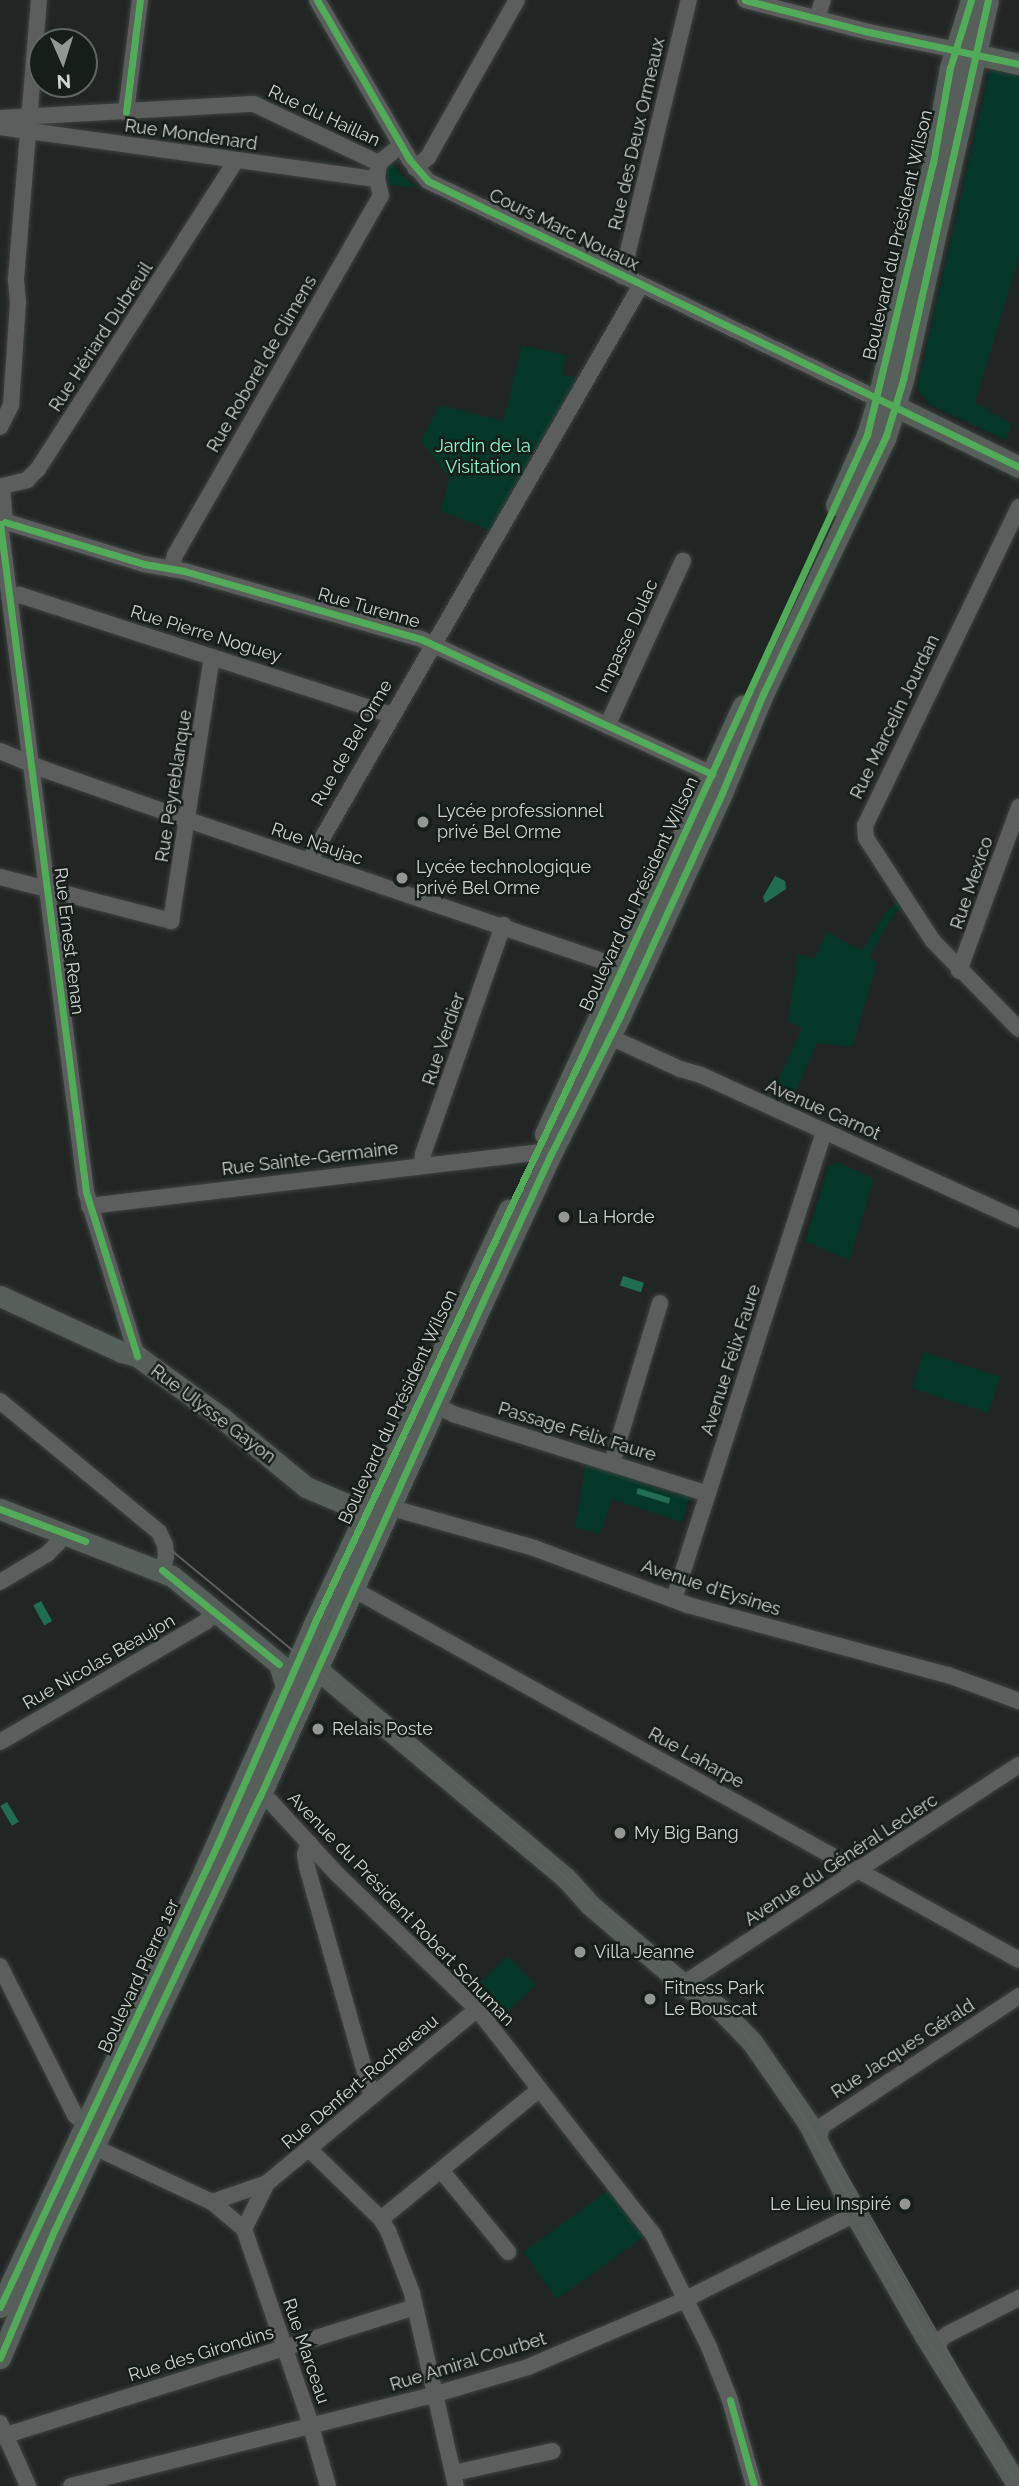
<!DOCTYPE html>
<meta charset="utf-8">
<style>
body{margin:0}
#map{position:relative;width:1019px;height:2486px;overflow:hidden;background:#212624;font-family:Raleway,sans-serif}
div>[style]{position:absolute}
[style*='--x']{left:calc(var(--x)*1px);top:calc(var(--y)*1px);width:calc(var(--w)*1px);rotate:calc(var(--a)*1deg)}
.green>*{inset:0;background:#043727;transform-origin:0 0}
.water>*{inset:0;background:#206d52;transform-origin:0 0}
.roads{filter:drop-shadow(0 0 2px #3e4240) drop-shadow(0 0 2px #3e4240)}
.minor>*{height:16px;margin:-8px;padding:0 8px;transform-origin:8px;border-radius:8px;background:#5b5e5d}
.major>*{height:21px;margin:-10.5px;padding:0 10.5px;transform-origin:10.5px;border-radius:10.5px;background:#575f5b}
.tram>*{height:2px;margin:-1px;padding:0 1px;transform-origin:1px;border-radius:1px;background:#5c6160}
.cycleway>*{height:7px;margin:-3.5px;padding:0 3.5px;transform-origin:3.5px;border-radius:3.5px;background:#51ab58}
.dots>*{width:19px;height:19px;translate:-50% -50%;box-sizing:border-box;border:4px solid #161e1a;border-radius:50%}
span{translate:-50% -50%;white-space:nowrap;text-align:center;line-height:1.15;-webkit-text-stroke:5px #161e1a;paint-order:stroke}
.street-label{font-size:18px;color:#cfd4d1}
.park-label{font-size:18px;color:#8bfacd}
.poi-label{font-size:18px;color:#cfd4d1}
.left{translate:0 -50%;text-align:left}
.right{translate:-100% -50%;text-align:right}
.north{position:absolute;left:28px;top:28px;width:70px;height:70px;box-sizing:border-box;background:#161e1a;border:2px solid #606763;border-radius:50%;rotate:177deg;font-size:19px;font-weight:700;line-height:28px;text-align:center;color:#cfd4d1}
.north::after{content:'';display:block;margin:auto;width:24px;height:32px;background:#929794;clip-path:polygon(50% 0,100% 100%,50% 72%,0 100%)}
</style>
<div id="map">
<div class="green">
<i style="clip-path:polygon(990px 70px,1019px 76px,1019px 257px,975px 402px,1011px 424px,1006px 440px,931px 405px,917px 389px)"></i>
<i style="clip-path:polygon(390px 161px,401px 174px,417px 188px,390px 185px,385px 171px,385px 163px)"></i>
<i style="clip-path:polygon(522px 346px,567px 355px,562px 375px,577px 378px,489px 530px,441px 511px,450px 478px,421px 441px,440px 405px,503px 421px)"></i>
<i style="clip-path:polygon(900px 898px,904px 904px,892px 917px,869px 957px,877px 963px,852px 1047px,817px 1043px,794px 1095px,776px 1086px,802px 1028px,788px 1021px,798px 954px,814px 959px,827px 932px,862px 951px,887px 911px)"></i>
<i style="clip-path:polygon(837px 1162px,874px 1179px,849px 1260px,805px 1241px,829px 1166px)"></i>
<i style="left:924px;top:1352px;width:80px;height:38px;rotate:18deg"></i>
<i style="clip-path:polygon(587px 1458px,691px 1493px,682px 1522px,612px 1499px,600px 1534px,575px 1527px)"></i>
<i style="left:508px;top:1956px;width:40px;height:51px;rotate:46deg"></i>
<i style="left:609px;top:2190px;width:58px;height:106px;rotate:54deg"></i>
</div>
<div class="water">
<i style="clip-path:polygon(775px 876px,785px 881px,786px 889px,765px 903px,763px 897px)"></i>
<i style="left:623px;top:1276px;width:22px;height:10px;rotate:18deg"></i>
<i style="left:638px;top:1488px;width:34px;height:6px;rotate:17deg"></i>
<i style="left:41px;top:1601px;width:23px;height:9px;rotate:61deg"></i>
<i style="left:7px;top:1802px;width:23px;height:8px;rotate:59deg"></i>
</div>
<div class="roads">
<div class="minor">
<i style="--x:317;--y:0;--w:184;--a:59.9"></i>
<i style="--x:409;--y:159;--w:29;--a:49"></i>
<i style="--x:428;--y:181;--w:509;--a:25.86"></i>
<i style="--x:745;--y:0;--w:128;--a:14.5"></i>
<i style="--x:869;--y:32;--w:90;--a:11.6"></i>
<i style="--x:957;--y:50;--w:6;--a:59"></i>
<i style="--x:960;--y:55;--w:16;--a:86"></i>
<i style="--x:961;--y:71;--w:27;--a:98"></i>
<i style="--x:817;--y:18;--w:19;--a:-72"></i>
<i style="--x:126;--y:112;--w:113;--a:-82.9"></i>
<i style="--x:0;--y:118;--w:254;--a:-3.2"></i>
<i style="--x:254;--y:104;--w:138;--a:25.3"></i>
<i style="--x:0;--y:127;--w:381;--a:7.9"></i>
<i style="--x:415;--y:168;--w:17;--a:-40"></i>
<i style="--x:428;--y:157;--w:180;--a:-60.5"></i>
<i style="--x:622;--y:276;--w:284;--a:-76.4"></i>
<i style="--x:0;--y:427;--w:25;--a:-63"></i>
<i style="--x:11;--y:405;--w:102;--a:-86.1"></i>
<i style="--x:18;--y:303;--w:24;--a:-95"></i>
<i style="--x:16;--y:279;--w:280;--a:-85.3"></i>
<i style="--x:1019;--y:507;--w:354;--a:115.8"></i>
<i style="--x:865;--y:826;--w:12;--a:85"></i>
<i style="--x:866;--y:838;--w:123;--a:57"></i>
<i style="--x:933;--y:941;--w:123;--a:45.7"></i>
<i style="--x:0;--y:520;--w:151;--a:17"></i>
<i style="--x:144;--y:564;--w:41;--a:9.9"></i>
<i style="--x:184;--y:571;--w:247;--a:16"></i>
<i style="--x:421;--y:639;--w:321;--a:24.9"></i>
<i style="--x:712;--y:774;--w:9;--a:96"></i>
<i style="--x:5;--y:522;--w:36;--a:-95"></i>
<i style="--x:2;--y:486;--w:26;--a:-13"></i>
<i style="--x:27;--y:480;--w:16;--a:-45"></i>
<i style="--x:38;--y:469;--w:366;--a:-57.3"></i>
<i style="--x:0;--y:524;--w:674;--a:82.66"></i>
<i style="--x:86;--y:1192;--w:172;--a:72.7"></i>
<i style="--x:171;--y:569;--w:15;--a:-74"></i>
<i style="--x:175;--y:555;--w:414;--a:-60.2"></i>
<i style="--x:381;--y:196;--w:17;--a:-103"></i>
<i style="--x:377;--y:179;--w:16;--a:-83"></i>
<i style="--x:379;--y:163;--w:28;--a:-39"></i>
<i style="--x:9;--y:596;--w:11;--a:-5"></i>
<i style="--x:20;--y:595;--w:390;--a:17.9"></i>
<i style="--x:607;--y:726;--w:182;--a:-65.3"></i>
<i style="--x:0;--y:751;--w:47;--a:22.7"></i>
<i style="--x:43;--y:769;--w:154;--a:19.4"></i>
<i style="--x:188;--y:820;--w:459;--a:18.8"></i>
<i style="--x:309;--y:861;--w:665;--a:-60.04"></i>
<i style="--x:0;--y:877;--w:177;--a:14.4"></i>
<i style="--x:171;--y:921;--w:267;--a:-81.2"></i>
<i style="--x:959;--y:971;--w:175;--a:-69.9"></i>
<i style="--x:599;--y:1039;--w:11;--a:-10"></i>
<i style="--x:610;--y:1037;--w:77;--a:24.6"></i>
<i style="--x:680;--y:1069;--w:22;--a:16"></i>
<i style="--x:701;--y:1075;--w:349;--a:24.5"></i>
<i style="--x:422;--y:1165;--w:11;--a:-85"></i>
<i style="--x:423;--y:1154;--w:243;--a:-70.7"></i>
<i style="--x:89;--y:1206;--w:450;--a:-6.8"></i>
<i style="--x:0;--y:1401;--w:206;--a:39.5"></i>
<i style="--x:159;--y:1532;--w:14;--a:65"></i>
<i style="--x:165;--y:1545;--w:12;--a:85"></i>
<i style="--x:166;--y:1557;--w:14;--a:107"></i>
<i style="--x:436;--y:1405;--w:19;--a:28"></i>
<i style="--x:453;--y:1414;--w:267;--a:17.4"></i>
<i style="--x:612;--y:1463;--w:167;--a:-73.3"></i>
<i style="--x:391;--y:1495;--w:13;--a:86"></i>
<i style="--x:392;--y:1508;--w:148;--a:15.7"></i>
<i style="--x:534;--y:1548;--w:164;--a:20.3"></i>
<i style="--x:688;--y:1605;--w:269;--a:15.1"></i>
<i style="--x:948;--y:1675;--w:76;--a:20.1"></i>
<i style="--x:0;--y:1582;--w:55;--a:-30.8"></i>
<i style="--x:47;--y:1554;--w:16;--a:-45"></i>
<i style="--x:58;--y:1543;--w:12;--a:-70"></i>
<i style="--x:353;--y:1589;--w:762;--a:29.12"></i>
<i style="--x:674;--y:1599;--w:490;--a:-72.2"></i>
<i style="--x:0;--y:1742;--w:238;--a:-30.3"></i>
<i style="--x:205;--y:1622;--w:15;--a:-42"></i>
<i style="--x:251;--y:1796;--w:20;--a:15"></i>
<i style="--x:270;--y:1801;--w:99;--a:47.5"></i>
<i style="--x:337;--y:1874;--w:194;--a:44"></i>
<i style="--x:477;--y:2009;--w:286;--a:52"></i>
<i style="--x:653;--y:2234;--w:126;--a:63.6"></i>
<i style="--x:709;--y:2347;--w:57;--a:68.4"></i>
<i style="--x:730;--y:2400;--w:89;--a:74.4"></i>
<i style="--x:309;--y:1843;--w:12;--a:110"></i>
<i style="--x:305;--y:1854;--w:13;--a:81"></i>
<i style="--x:307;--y:1867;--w:238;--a:74.2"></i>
<i style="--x:0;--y:1966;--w:167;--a:63.3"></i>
<i style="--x:75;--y:2115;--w:15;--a:42"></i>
<i style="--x:683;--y:1984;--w:401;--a:-33.1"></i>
<i style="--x:818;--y:2142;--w:16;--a:-76"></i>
<i style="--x:822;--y:2126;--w:236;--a:-33.4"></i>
<i style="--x:94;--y:2147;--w:130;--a:25"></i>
<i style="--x:212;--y:2202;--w:42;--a:40.2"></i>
<i style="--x:244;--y:2229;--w:51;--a:-63.4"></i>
<i style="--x:267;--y:2183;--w:58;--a:160.9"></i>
<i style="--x:309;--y:2149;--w:100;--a:44.2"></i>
<i style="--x:381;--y:2219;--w:16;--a:60"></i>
<i style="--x:389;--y:2233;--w:64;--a:69"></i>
<i style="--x:412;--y:2293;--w:198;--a:77.2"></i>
<i style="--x:441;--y:2170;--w:106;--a:50.7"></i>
<i style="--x:267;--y:2183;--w:273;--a:-39.6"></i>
<i style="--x:381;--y:2219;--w:205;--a:-39.3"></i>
<i style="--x:244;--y:2229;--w:198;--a:71.1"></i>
<i style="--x:308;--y:2416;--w:73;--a:74.1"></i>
<i style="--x:935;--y:2354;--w:16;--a:-68"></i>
<i style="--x:941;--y:2339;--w:9;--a:-36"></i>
<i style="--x:948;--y:2334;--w:80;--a:-26.9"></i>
<i style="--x:0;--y:2423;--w:69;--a:66"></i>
<i style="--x:0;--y:2437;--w:434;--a:-17.4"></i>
<i style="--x:454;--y:2473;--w:101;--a:-12.5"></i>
<i style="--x:71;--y:2486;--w:366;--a:-14.1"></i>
<i style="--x:426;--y:2397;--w:106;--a:-16.4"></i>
<i style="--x:528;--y:2367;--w:161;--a:-23.1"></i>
<i style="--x:676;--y:2304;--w:200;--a:-26.7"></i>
</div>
<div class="major">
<i style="--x:966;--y:52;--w:54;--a:12.8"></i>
<i style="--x:897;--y:407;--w:136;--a:26.2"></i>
<i style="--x:836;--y:505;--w:77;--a:-66.1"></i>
<i style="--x:867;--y:435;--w:38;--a:-73"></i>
<i style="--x:878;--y:399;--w:242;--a:-76.9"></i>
<i style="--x:933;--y:163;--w:97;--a:-79.9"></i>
<i style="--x:950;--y:68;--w:71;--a:-72.8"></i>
<i style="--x:545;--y:1134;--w:472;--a:-65.2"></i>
<i style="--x:0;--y:1296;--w:134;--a:24.7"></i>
<i style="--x:122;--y:1352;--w:16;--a:15"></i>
<i style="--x:137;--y:1356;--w:104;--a:36"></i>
<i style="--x:221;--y:1417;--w:110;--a:39.5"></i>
<i style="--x:306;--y:1487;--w:56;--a:22.9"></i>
<i style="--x:358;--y:1509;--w:22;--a:0"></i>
<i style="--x:0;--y:1509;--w:185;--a:21.3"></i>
<i style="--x:172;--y:1576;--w:139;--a:39.4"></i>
<i style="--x:279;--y:1664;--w:27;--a:73"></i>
<i style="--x:318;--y:1670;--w:322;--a:40"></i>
<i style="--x:565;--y:1877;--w:36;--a:48"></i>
<i style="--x:589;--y:1904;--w:123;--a:40.4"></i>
<i style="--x:683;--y:1984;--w:43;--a:33.7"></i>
<i style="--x:719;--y:2008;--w:47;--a:45.9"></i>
<i style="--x:752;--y:2042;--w:98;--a:55.3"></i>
<i style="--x:808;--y:2123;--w:102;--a:62.7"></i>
<i style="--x:855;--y:2214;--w:141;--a:60.2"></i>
<i style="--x:925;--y:2336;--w:176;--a:58.2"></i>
<i style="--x:0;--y:2307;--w:466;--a:-64.9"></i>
<i style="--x:198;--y:1885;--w:286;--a:-66"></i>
<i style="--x:314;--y:1624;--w:458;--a:-64.8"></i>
<i style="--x:0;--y:2358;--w:138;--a:-67"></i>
<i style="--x:54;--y:2231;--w:481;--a:-64.7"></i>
<i style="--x:260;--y:1796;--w:543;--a:-65.75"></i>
<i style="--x:483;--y:1301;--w:162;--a:-65.2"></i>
<i style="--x:551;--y:1154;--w:154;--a:-63.4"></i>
<i style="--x:620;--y:1016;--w:245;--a:-65.4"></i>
<i style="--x:722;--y:793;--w:107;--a:-67.5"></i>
<i style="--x:763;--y:694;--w:286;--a:-64.5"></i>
<i style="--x:886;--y:436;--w:59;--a:-73.1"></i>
<i style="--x:903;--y:380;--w:389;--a:-77.4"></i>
</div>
</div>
<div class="tram">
<i style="--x:0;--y:1409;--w:636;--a:39.52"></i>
<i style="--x:491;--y:1814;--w:320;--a:40.6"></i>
<i style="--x:734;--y:2022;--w:38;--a:49"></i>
<i style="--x:759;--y:2051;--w:57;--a:54.3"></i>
<i style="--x:792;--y:2097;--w:274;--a:60.9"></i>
<i style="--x:925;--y:2336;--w:176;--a:58.2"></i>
<i style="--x:833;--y:2152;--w:305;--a:60.1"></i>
</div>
<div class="cycleway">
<i style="--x:317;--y:0;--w:184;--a:59.9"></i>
<i style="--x:409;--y:159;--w:29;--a:49"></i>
<i style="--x:428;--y:181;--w:657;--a:25.82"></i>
<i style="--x:745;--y:0;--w:128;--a:14.5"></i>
<i style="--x:869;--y:32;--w:153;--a:12"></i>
<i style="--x:126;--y:112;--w:113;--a:-82.9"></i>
<i style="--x:5;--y:522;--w:145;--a:16.8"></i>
<i style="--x:144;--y:564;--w:41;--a:9.9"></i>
<i style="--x:184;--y:571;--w:247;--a:16"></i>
<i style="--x:421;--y:639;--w:321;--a:24.9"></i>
<i style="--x:0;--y:524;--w:674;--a:82.66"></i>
<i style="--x:86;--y:1192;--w:172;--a:72.7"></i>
<i style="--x:0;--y:1509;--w:91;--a:20.6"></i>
<i style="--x:162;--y:1570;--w:150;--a:38.8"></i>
<i style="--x:0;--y:2307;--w:513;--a:-64.83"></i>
<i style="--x:218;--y:1843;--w:239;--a:-66.3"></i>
<i style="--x:314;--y:1624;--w:626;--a:-64.75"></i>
<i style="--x:581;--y:1058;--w:686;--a:-65.34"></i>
<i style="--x:867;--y:435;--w:280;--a:-76.4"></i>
<i style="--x:933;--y:163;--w:97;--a:-79.9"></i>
<i style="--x:950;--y:68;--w:71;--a:-72.8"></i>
<i style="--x:0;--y:2358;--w:138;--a:-67"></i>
<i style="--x:54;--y:2231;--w:481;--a:-64.7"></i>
<i style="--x:260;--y:1796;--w:543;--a:-65.75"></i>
<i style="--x:483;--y:1301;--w:162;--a:-65.2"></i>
<i style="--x:551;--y:1154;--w:154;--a:-63.4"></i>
<i style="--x:620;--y:1016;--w:245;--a:-65.4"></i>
<i style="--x:722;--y:793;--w:107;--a:-67.5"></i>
<i style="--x:763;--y:694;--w:286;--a:-64.5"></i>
<i style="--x:886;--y:436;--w:59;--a:-73.1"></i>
<i style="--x:903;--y:380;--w:389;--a:-77.4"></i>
<i style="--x:730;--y:2400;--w:89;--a:74.4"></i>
</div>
<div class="dots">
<i style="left:423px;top:822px;background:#929794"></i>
<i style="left:402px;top:878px;background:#929794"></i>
<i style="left:564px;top:1217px;background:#929794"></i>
<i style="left:318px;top:1729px;background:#929794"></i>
<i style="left:620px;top:1833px;background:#929794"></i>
<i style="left:580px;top:1952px;background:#929794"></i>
<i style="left:650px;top:1999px;background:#929794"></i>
<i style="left:905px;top:2204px;background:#929794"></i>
</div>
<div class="street-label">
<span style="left:324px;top:116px;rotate:25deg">Rue du Haillan</span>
<span style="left:637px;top:134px;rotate:-77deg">Rue des Deux Ormeaux</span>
<span style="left:191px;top:135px;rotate:8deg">Rue Mondenard</span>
<span style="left:564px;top:230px;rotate:26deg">Cours Marc Nouaux</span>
<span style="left:898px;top:235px;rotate:-77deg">Boulevard du Président Wilson</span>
<span style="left:101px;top:337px;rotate:-57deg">Rue Hériard Dubreuil</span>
<span style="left:262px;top:364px;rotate:-60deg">Rue Roborel de Climens</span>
<span style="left:369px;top:608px;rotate:16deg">Rue Turenne</span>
<span style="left:206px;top:634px;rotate:17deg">Rue Pierre Noguey</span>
<span style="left:627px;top:636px;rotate:-65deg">Impasse Dulac</span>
<span style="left:895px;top:717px;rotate:-64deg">Rue Marcelin Jourdan</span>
<span style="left:352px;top:743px;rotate:-60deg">Rue de Bel Orme</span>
<span style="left:174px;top:786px;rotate:-81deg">Rue Peyreblanque</span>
<span style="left:317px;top:844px;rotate:19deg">Rue Naujac</span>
<span style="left:972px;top:883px;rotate:-71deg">Rue Mexico</span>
<span style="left:639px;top:894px;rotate:-65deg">Boulevard du Président Wilson</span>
<span style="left:69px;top:941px;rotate:83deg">Rue Ernest Renan</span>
<span style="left:444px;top:1039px;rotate:-71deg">Rue Verdier</span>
<span style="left:823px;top:1110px;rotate:24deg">Avenue Carnot</span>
<span style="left:310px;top:1159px;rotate:-7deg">Rue Sainte-Germaine</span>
<span style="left:731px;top:1360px;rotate:-72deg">Avenue Félix Faure</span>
<span style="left:398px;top:1407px;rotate:-65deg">Boulevard du Président Wilson</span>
<span style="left:213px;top:1414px;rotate:37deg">Rue Ulysse Gayon</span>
<span style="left:577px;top:1432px;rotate:17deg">Passage Félix Faure</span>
<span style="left:711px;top:1588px;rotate:18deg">Avenue d'Eysines</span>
<span style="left:99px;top:1662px;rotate:-30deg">Rue Nicolas Beaujon</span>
<span style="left:696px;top:1758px;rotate:29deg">Rue Laharpe</span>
<span style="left:841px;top:1860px;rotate:-33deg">Avenue du Général Leclerc</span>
<span style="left:401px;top:1909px;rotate:46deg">Avenue du Président Robert Schuman</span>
<span style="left:139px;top:1976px;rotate:-65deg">Boulevard Pierre 1er</span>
<span style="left:903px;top:2049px;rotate:-33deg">Rue Jacques Gérald</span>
<span style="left:360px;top:2082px;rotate:-40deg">Rue Denfert-Rochereau</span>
<span style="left:306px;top:2351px;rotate:71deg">Rue Marceau</span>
<span style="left:201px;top:2354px;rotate:-17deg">Rue des Girondins</span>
<span style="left:468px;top:2362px;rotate:-17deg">Rue Amiral Courbet</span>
</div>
<div class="park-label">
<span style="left:483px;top:457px">Jardin de la<br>Visitation</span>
</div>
<div class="poi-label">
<span class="left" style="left:437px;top:822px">Lycée professionnel<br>privé Bel Orme</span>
<span class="left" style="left:416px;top:878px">Lycée technologique<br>privé Bel Orme</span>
<span class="left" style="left:578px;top:1217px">La Horde</span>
<span class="left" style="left:332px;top:1729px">Relais Poste</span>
<span class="left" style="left:634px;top:1833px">My Big Bang</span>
<span class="left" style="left:594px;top:1952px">Villa Jeanne</span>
<span class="left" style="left:664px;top:1999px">Fitness Park<br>Le Bouscat</span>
<span class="right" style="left:891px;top:2204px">Le Lieu Inspiré</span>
</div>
<div class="north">N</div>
</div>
